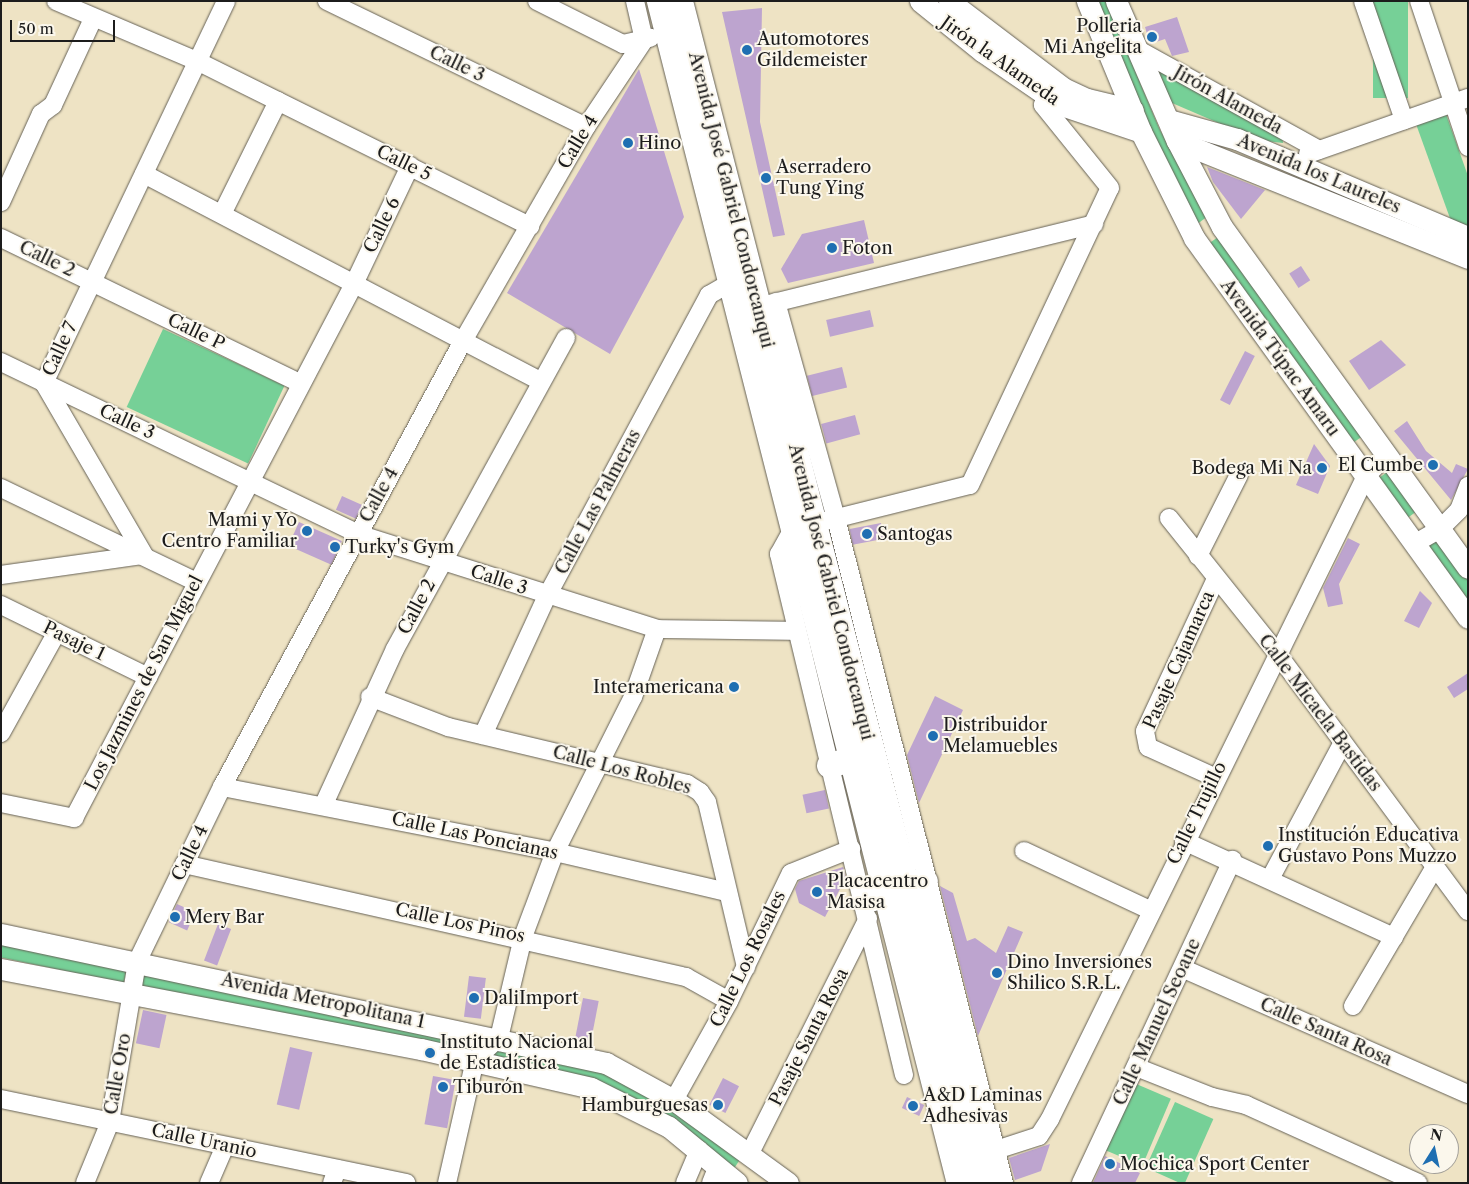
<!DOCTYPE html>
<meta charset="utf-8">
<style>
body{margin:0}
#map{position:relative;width:1469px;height:1184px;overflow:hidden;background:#eee3c4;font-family:"Libre Caslon Text",serif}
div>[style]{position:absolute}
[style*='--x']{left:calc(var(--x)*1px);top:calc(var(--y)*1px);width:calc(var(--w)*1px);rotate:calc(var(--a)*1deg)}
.green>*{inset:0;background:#76d097;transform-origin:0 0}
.building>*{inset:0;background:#bda4cf;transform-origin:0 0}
.roads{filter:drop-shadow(0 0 1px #666257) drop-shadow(0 0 1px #666257)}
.minor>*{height:18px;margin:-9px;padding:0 9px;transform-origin:9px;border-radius:9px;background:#fff}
.major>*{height:21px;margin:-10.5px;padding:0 10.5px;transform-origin:10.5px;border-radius:10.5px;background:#fff}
.highway>*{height:25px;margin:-12.5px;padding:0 12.5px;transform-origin:12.5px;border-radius:12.5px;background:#fff}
.dots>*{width:14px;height:14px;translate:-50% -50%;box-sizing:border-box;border:2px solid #fbf7ec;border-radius:50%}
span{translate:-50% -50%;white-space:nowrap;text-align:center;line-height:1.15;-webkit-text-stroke:4px #fbf7ec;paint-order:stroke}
.poi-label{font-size:18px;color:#1c1c1c}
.right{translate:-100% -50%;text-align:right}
.left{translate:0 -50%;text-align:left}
.street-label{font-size:18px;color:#1c1c1c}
.frame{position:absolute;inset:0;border:2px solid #1c1c1c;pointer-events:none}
.north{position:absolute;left:1409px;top:1124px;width:50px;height:50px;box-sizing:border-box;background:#fbf7ec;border:1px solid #a29f99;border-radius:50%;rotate:10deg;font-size:14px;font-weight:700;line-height:20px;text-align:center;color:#1c1c1c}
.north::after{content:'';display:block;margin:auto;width:18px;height:22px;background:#1f6fb2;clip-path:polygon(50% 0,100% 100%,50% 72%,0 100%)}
.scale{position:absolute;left:10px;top:20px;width:105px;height:22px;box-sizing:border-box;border:2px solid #1c1c1c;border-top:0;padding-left:6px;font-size:15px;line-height:18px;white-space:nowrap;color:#1c1c1c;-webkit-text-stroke:4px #fbf7ec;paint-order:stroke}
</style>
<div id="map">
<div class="green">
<i style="clip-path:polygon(1090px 1px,1106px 1px,1159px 128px,1208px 216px,1196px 225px)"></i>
<i style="left:1373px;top:1px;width:35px;height:97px"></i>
<i style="clip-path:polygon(1154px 66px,1282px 136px,1283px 143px,1258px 140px,1172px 103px)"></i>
<i style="clip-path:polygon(1446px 114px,1468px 176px,1468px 228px,1451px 221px,1416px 124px)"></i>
<i style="left:1221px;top:235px;width:246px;height:18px;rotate:55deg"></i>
<i style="left:163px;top:329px;width:134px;height:86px;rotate:25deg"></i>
<i style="left:1390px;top:470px;width:49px;height:20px;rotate:54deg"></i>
<i style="clip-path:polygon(1440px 538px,1468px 576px,1468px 612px,1423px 549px)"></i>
<i style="left:1px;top:940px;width:129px;height:17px;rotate:12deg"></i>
<i style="clip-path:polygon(143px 970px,482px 1042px,471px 1052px,141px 987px)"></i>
<i style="clip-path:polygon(501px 1045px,600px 1069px,671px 1109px,741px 1158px,733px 1170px,669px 1120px,490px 1058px)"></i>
<i style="left:1134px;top:1083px;width:40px;height:73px;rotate:23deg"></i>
<i style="left:1175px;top:1102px;width:42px;height:72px;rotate:24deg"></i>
</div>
<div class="building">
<i style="clip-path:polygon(762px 8px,760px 122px,785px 235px,773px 237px,722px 12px)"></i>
<i style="clip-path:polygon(1177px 17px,1189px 52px,1172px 56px,1165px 39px,1150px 44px,1145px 27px)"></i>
<i style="clip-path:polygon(639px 69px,684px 217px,610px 354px,507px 293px)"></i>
<i style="clip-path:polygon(1207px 167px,1265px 190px,1241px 219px,1213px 182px)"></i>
<i style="clip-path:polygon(864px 220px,874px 263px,788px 283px,781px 269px,802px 234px)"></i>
<i style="left:1301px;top:266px;width:17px;height:14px;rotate:57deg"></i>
<i style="left:870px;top:310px;width:17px;height:45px;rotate:77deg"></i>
<i style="clip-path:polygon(1381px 340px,1406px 365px,1369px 390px,1349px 361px)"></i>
<i style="left:1245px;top:351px;width:11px;height:55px;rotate:27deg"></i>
<i style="left:842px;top:367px;width:21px;height:36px;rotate:76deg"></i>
<i style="left:855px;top:415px;width:20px;height:35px;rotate:75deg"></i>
<i style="clip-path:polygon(1407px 421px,1426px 451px,1452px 473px,1456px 464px,1468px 469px,1451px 500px,1394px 431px)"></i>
<i style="clip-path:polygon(1314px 444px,1330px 466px,1318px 494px,1296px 485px)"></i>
<i style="left:342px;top:496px;width:22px;height:15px;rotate:24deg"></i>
<i style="left:299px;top:522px;width:47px;height:26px;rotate:24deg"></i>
<i style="left:881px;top:523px;width:16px;height:32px;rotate:79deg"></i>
<i style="clip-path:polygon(1348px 538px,1360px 544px,1339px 584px,1343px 604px,1328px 607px,1323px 588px)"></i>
<i style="clip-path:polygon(1420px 591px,1432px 603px,1419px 628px,1404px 621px)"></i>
<i style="clip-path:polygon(1468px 673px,1468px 689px,1454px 698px,1447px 687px)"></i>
<i style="clip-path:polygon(935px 696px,963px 710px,919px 803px,907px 755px)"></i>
<i style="left:825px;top:790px;width:19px;height:23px;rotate:78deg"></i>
<i style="clip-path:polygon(843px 867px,846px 878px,825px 917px,799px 903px,795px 889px,799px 881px)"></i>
<i style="clip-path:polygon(940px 886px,953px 893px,967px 941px,975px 938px,996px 953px,1008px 926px,1023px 932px,978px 1036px)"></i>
<i style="left:177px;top:904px;width:20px;height:20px;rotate:24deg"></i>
<i style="left:218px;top:924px;width:14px;height:39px;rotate:21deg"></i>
<i style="left:469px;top:976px;width:17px;height:41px;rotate:7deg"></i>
<i style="left:583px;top:998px;width:16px;height:41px;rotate:11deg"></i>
<i style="left:143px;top:1010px;width:24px;height:34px;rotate:12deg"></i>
<i style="left:290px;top:1047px;width:23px;height:59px;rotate:13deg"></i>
<i style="left:433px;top:1076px;width:23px;height:49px;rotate:10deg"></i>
<i style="left:723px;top:1078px;width:18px;height:30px;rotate:27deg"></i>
<i style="left:907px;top:1097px;width:19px;height:12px;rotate:25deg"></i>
<i style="clip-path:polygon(1050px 1144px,1041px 1171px,1015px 1180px,1009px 1158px)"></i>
<i style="clip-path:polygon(1105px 1156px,1140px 1173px,1135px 1183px,1093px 1183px)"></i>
</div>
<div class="roads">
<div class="minor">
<i style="--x:56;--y:1;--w:153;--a:23.1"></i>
<i style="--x:197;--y:61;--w:372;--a:26.4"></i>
<i style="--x:327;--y:1;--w:288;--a:25.9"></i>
<i style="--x:537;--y:1;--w:96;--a:26.6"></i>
<i style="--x:623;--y:44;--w:28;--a:-13"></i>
<i style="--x:1363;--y:1;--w:126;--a:71"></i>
<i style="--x:1419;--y:1;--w:154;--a:71.4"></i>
<i style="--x:1137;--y:49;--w:208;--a:29"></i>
<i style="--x:1308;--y:154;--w:170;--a:-19.3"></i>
<i style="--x:144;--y:174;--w:447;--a:27.6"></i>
<i style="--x:1;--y:202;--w:97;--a:-65.6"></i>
<i style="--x:41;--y:114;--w:15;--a:-37"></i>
<i style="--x:53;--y:105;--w:95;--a:-65.1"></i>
<i style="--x:222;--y:214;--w:126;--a:-63.6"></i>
<i style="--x:1;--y:238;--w:332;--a:25.9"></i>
<i style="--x:776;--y:302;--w:224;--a:74.5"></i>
<i style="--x:836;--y:518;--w:686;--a:75.82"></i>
<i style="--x:765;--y:305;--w:339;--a:-13.8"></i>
<i style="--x:1;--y:362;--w:396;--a:25.7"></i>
<i style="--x:358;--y:534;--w:314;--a:17.6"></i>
<i style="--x:657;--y:629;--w:139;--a:0.8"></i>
<i style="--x:1;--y:488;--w:216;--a:25.7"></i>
<i style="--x:1169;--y:518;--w:173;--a:51.3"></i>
<i style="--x:1277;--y:653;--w:321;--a:53.5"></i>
<i style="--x:1414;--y:544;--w:30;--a:-30"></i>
<i style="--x:1440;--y:529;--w:27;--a:-45"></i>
<i style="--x:1459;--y:510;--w:26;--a:-69"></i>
<i style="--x:1198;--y:556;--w:91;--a:-63.2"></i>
<i style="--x:1;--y:575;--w:144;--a:-8"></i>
<i style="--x:144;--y:555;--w:199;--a:-120.2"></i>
<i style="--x:44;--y:383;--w:423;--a:-64.5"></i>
<i style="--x:1;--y:605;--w:164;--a:26.1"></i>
<i style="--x:370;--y:697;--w:84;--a:21"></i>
<i style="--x:448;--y:727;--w:246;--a:13.4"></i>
<i style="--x:687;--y:784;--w:15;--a:32"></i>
<i style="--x:700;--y:792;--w:12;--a:55"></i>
<i style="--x:707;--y:802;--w:170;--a:76.7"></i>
<i style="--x:1;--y:733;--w:115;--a:-61"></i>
<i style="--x:483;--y:735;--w:153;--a:-65.3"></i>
<i style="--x:547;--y:596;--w:342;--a:-61.7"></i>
<i style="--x:709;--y:295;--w:24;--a:-30"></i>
<i style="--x:1214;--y:777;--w:72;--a:-155.6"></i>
<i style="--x:1148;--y:747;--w:16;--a:-101"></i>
<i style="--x:1145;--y:731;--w:168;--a:-65"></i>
<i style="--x:222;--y:787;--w:339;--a:11"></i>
<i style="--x:555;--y:852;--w:177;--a:13.1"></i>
<i style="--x:1;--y:803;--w:75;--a:11.6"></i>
<i style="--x:74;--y:818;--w:603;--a:-62.33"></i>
<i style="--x:354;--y:284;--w:131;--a:-64.6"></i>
<i style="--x:324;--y:804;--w:170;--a:-65.4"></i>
<i style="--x:395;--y:649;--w:355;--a:-61.2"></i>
<i style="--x:1184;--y:841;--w:231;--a:24.6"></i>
<i style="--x:1024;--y:851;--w:139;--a:25.1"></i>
<i style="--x:184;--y:864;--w:515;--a:12.69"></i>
<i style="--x:686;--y:977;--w:49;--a:29.2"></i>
<i style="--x:1270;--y:879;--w:153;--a:-61.9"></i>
<i style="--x:1184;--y:969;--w:310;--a:23.8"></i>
<i style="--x:1353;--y:1006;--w:161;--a:-59.5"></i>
<i style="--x:1136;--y:1067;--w:82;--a:21.5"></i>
<i style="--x:1212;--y:1097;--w:35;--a:13"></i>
<i style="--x:1246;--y:1105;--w:189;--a:24.4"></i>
<i style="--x:904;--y:1075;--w:536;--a:-103.49"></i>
<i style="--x:779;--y:554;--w:29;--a:-61"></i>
<i style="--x:793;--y:529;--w:182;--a:-14"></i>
<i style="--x:970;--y:485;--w:328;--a:-64.8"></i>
<i style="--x:1110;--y:188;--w:107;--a:-128.9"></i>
<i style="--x:1043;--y:105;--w:10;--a:-66"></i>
<i style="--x:1;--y:1099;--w:414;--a:11.7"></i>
<i style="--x:674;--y:1100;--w:113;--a:-60.9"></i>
<i style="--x:729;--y:1001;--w:142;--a:-64.2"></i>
<i style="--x:791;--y:873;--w:65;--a:-21.8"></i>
<i style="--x:996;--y:1150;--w:45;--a:-18"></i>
<i style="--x:1039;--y:1136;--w:20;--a:-57"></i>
<i style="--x:1050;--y:1119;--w:716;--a:-63.83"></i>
<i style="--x:1366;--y:476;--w:28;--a:-45"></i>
<i style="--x:749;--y:1155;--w:265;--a:-63.3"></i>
<i style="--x:85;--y:1183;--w:66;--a:-67.7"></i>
<i style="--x:110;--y:1122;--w:162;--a:-80.4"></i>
<i style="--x:137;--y:962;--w:195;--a:-64.1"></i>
<i style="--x:222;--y:787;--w:507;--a:-61.62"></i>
<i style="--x:463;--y:341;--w:247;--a:-60.1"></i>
<i style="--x:586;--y:127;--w:105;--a:-56.3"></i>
<i style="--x:644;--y:40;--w:40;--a:-103"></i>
<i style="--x:209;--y:1183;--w:40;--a:-66.6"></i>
<i style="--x:332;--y:1183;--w:15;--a:-70"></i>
<i style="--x:447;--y:1183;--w:126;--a:-77.2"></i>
<i style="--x:475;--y:1060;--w:33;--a:-43"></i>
<i style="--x:499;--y:1038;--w:104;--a:-76.6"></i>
<i style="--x:523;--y:937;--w:91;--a:-69.4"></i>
<i style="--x:555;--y:852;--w:174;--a:-63.3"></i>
<i style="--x:633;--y:697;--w:72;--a:-70.6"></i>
<i style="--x:685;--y:1183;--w:36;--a:-67"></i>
<i style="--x:711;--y:1183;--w:18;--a:-68"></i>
<i style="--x:1081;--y:1183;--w:357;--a:-64.9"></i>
</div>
<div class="major">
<i style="--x:920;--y:1;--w:80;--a:38.9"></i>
<i style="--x:982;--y:51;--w:96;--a:34.4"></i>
<i style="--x:1061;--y:105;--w:84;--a:18.6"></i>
<i style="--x:949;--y:1;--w:143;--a:37.3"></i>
<i style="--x:1063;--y:88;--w:26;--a:25"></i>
<i style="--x:1087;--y:99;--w:47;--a:13.4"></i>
<i style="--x:1087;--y:1;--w:142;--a:67.6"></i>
<i style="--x:1141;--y:132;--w:119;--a:63.4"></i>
<i style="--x:1194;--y:238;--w:468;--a:54.2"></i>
<i style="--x:1116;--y:1;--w:153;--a:66.5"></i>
<i style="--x:1177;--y:141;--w:97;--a:62.4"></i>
<i style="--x:1222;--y:227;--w:420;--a:54.2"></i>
<i style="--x:1169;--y:120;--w:71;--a:15.6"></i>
<i style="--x:1237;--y:139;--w:251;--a:23"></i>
<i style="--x:1177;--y:141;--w:314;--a:21.9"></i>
<i style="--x:1;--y:934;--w:619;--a:12.04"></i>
<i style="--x:606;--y:1063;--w:77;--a:28.6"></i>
<i style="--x:674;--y:1100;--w:141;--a:36.1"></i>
<i style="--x:1;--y:969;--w:428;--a:10.8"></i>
<i style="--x:421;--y:1049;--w:174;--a:12.9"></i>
<i style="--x:591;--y:1088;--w:87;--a:26.6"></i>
<i style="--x:669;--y:1127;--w:88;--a:39.5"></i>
</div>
<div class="highway">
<i style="--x:659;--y:1;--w:1219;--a:75.76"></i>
<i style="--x:680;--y:1;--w:1220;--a:75.62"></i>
<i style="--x:829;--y:765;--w:23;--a:-15"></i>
<i style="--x:864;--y:901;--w:64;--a:-18.2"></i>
</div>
</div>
<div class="dots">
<i style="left:1152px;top:37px;background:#1f6fb2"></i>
<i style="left:747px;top:50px;background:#1f6fb2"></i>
<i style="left:628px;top:143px;background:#1f6fb2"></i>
<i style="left:766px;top:178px;background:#1f6fb2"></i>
<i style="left:832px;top:248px;background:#1f6fb2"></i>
<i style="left:1433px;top:465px;background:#1f6fb2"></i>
<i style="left:1322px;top:468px;background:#1f6fb2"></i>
<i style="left:307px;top:531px;background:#1f6fb2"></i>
<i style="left:867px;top:534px;background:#1f6fb2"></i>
<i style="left:335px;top:547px;background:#1f6fb2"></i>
<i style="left:734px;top:687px;background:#1f6fb2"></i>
<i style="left:933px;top:736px;background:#1f6fb2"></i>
<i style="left:1268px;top:846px;background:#1f6fb2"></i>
<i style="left:817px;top:892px;background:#1f6fb2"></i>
<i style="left:175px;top:917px;background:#1f6fb2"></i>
<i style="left:997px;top:973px;background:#1f6fb2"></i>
<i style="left:474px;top:998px;background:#1f6fb2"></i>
<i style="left:430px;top:1053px;background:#1f6fb2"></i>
<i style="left:443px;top:1087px;background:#1f6fb2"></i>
<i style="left:718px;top:1105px;background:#1f6fb2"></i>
<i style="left:913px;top:1106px;background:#1f6fb2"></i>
<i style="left:1110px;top:1164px;background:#1f6fb2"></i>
</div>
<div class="poi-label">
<span class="right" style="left:1142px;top:37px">Polleria<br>Mi Angelita</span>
<span class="left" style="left:757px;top:50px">Automotores<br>Gildemeister</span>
<span class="left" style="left:638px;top:143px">Hino</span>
<span class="left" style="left:776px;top:178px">Aserradero<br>Tung Ying</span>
<span class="left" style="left:842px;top:248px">Foton</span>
<span class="right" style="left:1423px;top:465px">El Cumbe</span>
<span class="right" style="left:1312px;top:468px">Bodega Mi Na</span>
<span class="right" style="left:297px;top:531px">Mami y Yo<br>Centro Familiar</span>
<span class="left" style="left:877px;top:534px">Santogas</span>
<span class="left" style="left:345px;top:547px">Turky's Gym</span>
<span class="right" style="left:724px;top:687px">Interamericana</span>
<span class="left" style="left:943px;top:736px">Distribuidor<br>Melamuebles</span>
<span class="left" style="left:1278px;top:846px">Institución Educativa<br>Gustavo Pons Muzzo</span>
<span class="left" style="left:827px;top:892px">Placacentro<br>Masisa</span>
<span class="left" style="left:185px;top:917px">Mery Bar</span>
<span class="left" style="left:1007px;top:973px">Dino Inversiones<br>Shilico S.R.L.</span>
<span class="left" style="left:484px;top:998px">DaliImport</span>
<span class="left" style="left:440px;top:1053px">Instituto Nacional<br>de Estadística</span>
<span class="left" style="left:453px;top:1087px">Tiburón</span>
<span class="left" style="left:923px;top:1106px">A&amp;D Laminas<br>Adhesivas</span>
<span class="right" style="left:708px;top:1105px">Hamburguesas</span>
<span class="left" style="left:1120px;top:1164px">Mochica Sport Center</span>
</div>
<div class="street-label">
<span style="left:1000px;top:61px;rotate:35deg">Jirón la Alameda</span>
<span style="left:457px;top:64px;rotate:26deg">Calle 3</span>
<span style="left:1228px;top:100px;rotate:29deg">Jirón Alameda</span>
<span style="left:578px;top:142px;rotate:-59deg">Calle 4</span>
<span style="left:404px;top:163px;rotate:26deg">Calle 5</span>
<span style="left:1319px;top:174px;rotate:23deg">Avenida los Laureles</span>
<span style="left:731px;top:200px;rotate:76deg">Avenida José Gabriel Condorcanqui</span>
<span style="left:382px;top:225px;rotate:-64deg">Calle 6</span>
<span style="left:47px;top:259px;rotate:26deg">Calle 2</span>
<span style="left:196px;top:332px;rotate:26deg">Calle P</span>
<span style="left:60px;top:349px;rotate:-65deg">Calle 7</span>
<span style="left:1280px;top:358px;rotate:54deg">Avenida Túpac Amaru</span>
<span style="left:127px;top:422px;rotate:25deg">Calle 3</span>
<span style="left:379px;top:495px;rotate:-61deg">Calle 4</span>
<span style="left:598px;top:502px;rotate:-62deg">Calle Las Palmeras</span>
<span style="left:499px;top:580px;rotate:18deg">Calle 3</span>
<span style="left:831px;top:592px;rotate:76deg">Avenida José Gabriel Condorcanqui</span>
<span style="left:417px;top:607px;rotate:-62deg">Calle 2</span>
<span style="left:74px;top:641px;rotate:26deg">Pasaje 1</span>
<span style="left:1179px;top:660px;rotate:-66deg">Pasaje Cajamarca</span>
<span style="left:144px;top:683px;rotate:-63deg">Los Jazmines de San Miguel</span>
<span style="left:1320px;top:713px;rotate:53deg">Calle Micaela Bastidas</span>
<span style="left:622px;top:770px;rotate:15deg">Calle Los Robles</span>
<span style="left:1197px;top:813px;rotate:-64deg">Calle Trujillo</span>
<span style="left:475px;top:836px;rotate:12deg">Calle Las Poncianas</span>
<span style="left:190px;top:853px;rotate:-64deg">Calle 4</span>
<span style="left:460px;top:923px;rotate:12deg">Calle Los Pinos</span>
<span style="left:748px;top:959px;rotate:-64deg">Calle Los Rosales</span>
<span style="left:323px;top:1001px;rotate:12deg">Avenida Metropolitana 1</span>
<span style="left:1157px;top:1022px;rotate:-65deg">Calle Manuel Seoane</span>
<span style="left:1326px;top:1032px;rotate:24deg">Calle Santa Rosa</span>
<span style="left:809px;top:1037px;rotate:-63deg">Pasaje Santa Rosa</span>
<span style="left:118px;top:1074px;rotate:-80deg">Calle Oro</span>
<span style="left:204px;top:1141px;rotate:12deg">Calle Uranio</span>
</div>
<div class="frame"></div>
<div class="north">N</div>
<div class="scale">50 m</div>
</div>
